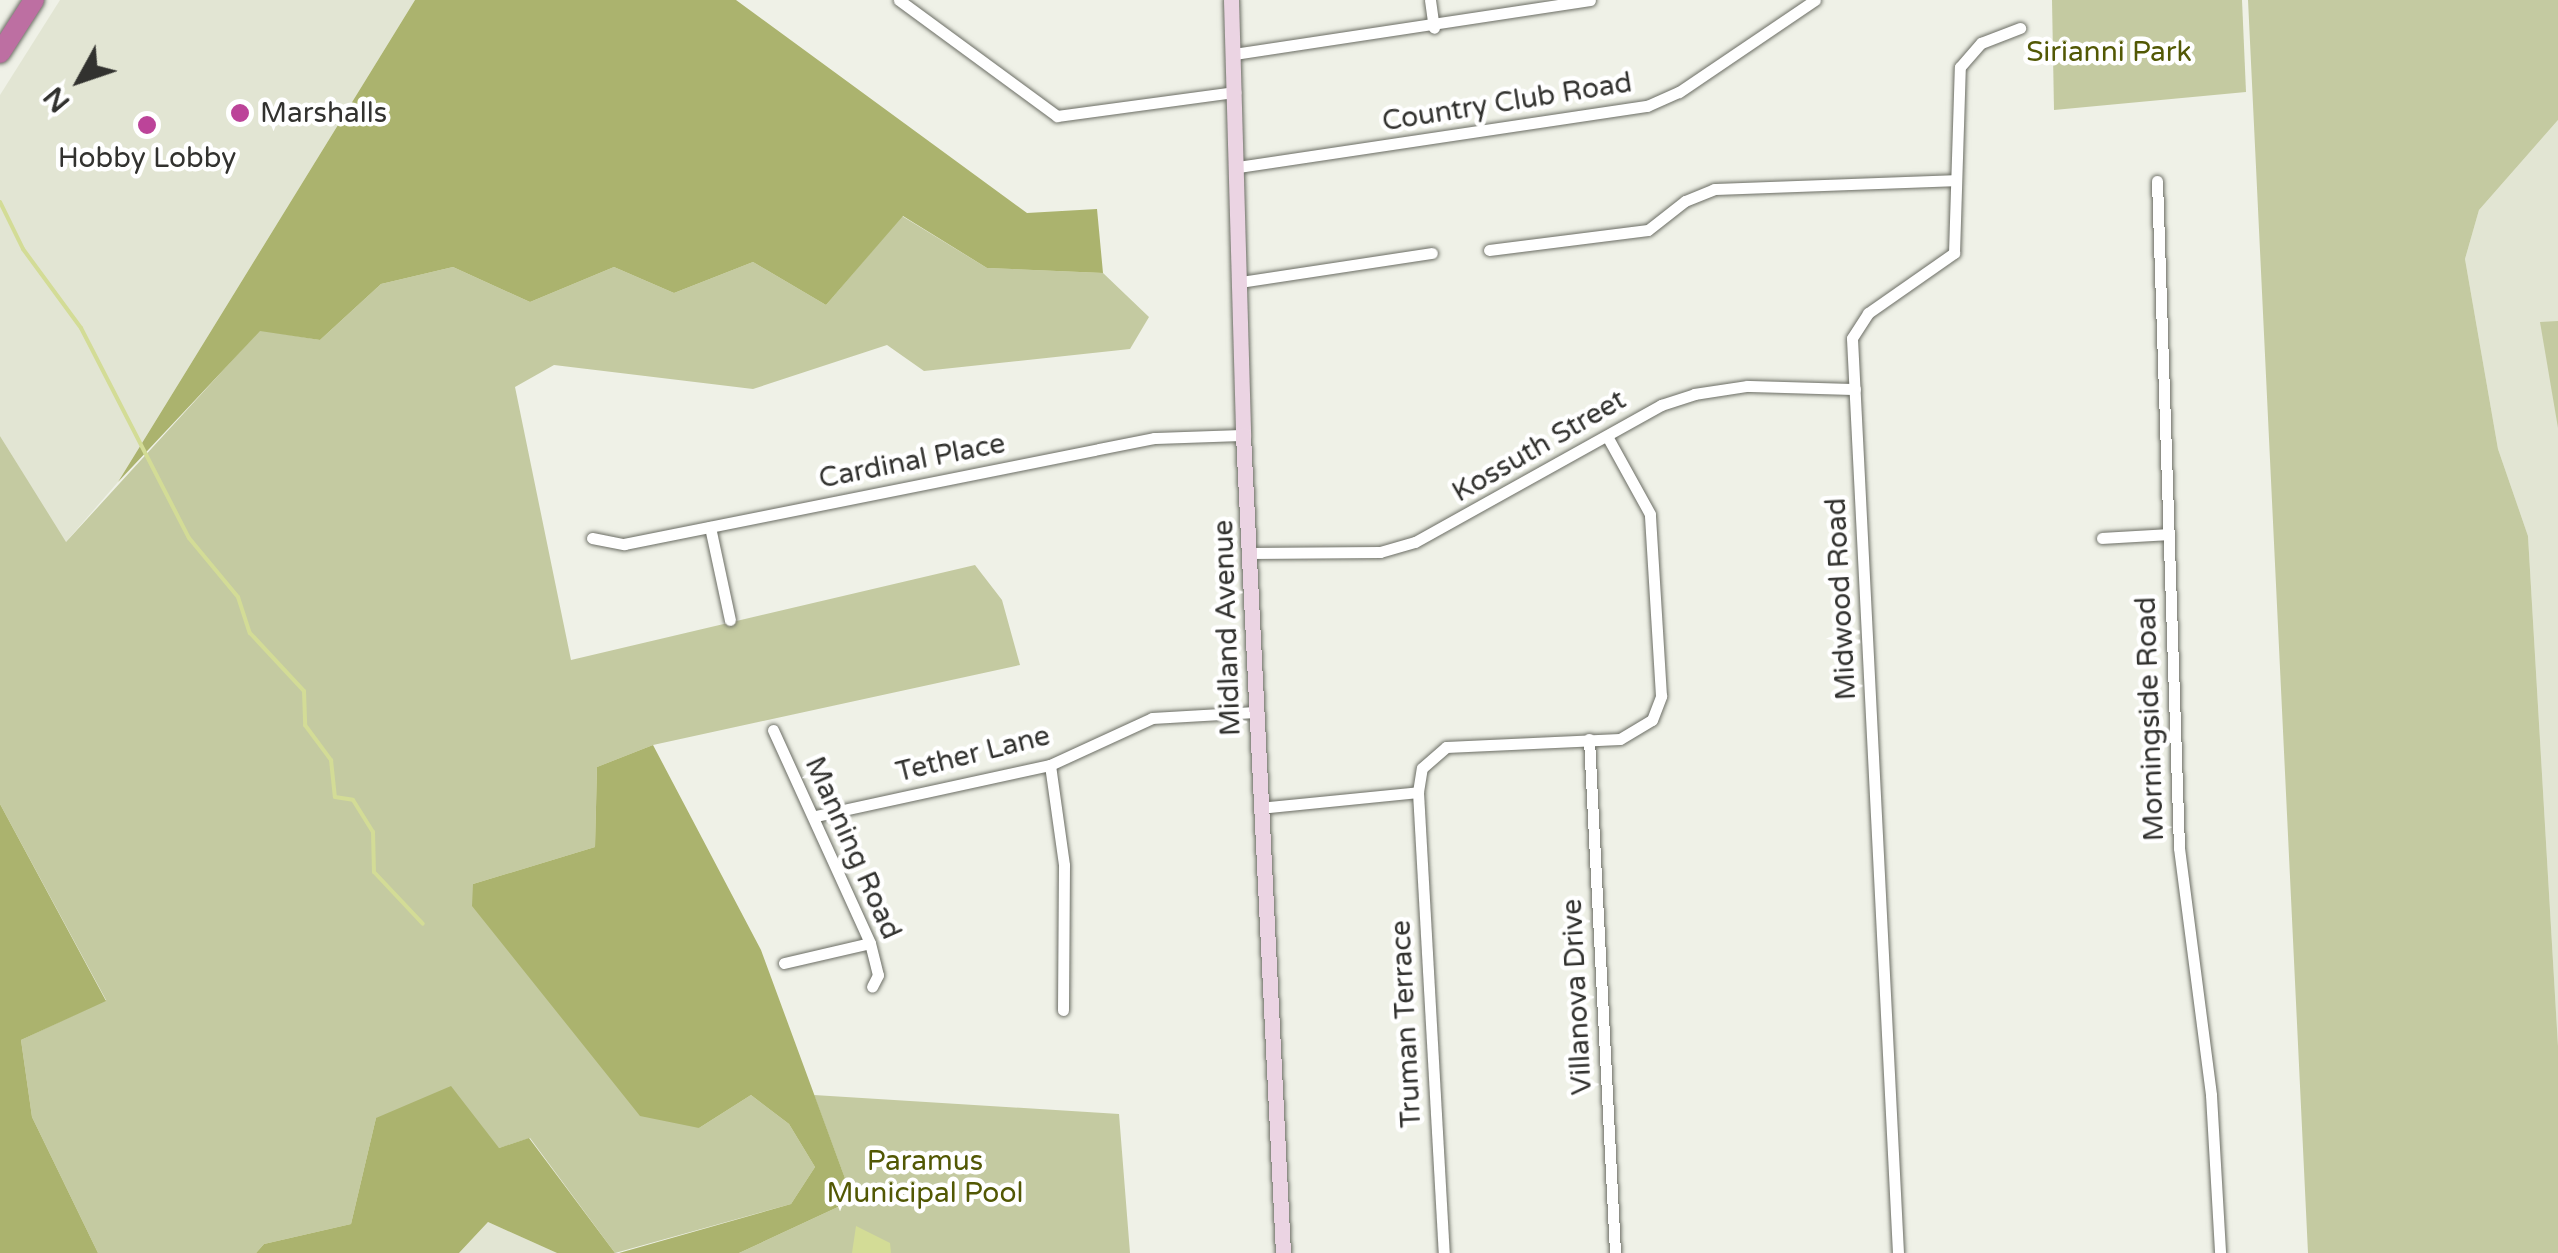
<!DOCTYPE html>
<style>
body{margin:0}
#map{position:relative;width:2558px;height:1253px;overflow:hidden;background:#eff1e7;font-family:"Varela Round",sans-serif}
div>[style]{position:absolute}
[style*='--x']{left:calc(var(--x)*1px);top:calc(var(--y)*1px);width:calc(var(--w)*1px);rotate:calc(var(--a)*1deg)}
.built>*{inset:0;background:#e2e5d3}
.green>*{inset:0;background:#c4caa1}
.forest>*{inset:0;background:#abb36e}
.water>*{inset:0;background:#d3dc96}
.stream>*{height:4px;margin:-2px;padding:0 2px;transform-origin:2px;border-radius:2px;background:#d3dc96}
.roads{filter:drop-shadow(0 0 2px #6b6d64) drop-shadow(0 0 2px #6b6d64)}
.street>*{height:11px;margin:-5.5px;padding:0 5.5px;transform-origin:5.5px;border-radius:5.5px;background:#fff}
.secondary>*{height:15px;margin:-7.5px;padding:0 7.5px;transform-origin:7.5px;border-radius:7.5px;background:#ebd4e3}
.highway>*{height:20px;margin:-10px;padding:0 10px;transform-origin:10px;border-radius:10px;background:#bd6fa2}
.dots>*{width:28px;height:28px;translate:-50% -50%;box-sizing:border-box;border:5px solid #fff;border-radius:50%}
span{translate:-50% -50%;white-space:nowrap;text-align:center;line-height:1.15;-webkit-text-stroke:9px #fff;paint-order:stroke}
.park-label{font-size:28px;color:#525804}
.street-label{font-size:28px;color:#32322f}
.poi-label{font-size:28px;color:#32322f}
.left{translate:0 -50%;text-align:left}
.north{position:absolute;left:30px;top:30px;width:100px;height:100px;-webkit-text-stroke:8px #fff;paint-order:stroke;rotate:230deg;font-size:28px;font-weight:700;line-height:40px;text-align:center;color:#32322f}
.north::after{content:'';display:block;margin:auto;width:35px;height:45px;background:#32322f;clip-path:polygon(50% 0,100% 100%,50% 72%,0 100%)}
</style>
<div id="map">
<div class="built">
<i style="clip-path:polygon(60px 0,415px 0,118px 482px,65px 543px,0 436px,0 95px)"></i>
<i style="clip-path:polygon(2558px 120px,2558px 1046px,2528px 536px,2498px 449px,2465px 259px,2479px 210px)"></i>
<i style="clip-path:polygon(488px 1222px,557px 1253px,459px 1253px)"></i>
</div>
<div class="green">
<i style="clip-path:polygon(2052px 0,2242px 0,2246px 92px,2054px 110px)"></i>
<i style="clip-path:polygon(2248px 0,2558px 0,2558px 120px,2479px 210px,2465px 259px,2498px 449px,2528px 536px,2558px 1046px,2558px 1253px,2308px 1253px)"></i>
<i style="clip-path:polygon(902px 216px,987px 268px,1103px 273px,1149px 317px,1130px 349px,924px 371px,887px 345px,753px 389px,554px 365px,515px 387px,571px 660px,975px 565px,1002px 600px,1020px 665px,653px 745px,597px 767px,595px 847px,473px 884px,699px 1128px,751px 1095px,789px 1124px,815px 1167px,791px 1204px,615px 1253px,530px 1138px,499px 1148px,376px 1118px,351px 1224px,264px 1244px,256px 1253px,98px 1253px,32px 1117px,21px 1040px,106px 1000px,0 804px,0 436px,66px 542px,260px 330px,320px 340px,381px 284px,453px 267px,530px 302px,614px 267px,674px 293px,753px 262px,826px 305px)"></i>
<i style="clip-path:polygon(2558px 321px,2558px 428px,2540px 322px)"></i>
<i style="clip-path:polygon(814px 1095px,1119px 1114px,1130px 1253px,739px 1253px,853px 1200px)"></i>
</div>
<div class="forest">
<i style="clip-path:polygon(415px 0,736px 0,1027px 213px,1097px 209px,1103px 273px,987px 268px,903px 216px,826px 305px,753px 262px,674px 293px,614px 267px,530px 302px,453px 267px,381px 284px,320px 340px,260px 331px,118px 482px)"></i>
<i style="clip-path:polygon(653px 745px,761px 950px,853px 1200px,739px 1253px,619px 1253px,791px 1204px,815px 1167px,789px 1124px,751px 1095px,699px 1128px,640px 1116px,472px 906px,473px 884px,595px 847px,597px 767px)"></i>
<i style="clip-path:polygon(0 804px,106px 1001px,21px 1040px,32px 1117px,98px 1253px,0 1253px)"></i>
<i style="clip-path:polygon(451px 1086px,499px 1148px,529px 1138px,615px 1253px,557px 1253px,488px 1222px,459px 1253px,256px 1253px,264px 1244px,351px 1224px,376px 1118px)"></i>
</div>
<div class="water">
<i style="clip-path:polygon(856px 1226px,890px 1243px,891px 1253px,852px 1253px)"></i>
</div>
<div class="stream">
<i style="--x:0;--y:202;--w:52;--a:63.9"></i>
<i style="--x:23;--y:249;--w:98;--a:53.7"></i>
<i style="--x:81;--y:328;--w:236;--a:62.8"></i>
<i style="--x:189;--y:538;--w:77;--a:50.3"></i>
<i style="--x:238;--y:597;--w:38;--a:72"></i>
<i style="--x:250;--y:633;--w:79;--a:47"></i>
<i style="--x:304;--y:691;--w:34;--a:88"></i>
<i style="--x:305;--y:725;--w:44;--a:53.4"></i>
<i style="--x:331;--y:760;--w:37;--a:84"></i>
<i style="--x:335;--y:797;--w:18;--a:9"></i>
<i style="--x:353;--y:800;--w:38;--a:58"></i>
<i style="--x:373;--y:832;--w:40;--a:88.6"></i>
<i style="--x:374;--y:872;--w:71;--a:46.7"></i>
</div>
<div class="roads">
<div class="street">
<i style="--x:899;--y:0;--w:196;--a:36.3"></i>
<i style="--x:1057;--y:116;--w:180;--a:-7.7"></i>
<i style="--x:1430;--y:0;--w:28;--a:82"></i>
<i style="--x:1234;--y:54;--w:360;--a:-8.6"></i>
<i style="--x:1238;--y:167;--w:414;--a:-8.5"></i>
<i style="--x:1647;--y:106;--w:35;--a:-24"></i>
<i style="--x:1679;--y:92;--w:164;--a:-34.1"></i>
<i style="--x:2157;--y:181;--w:667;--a:88.11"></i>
<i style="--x:2179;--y:848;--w:249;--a:82.6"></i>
<i style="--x:2211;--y:1095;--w:158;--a:86.7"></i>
<i style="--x:1489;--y:250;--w:160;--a:-7.2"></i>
<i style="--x:1648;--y:230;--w:47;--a:-38.1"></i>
<i style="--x:1685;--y:201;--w:31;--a:-22"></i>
<i style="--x:1714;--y:189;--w:240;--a:-2.1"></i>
<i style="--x:1240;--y:282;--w:194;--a:-8.6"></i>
<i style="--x:710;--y:527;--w:95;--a:77.9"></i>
<i style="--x:592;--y:538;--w:33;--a:11"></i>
<i style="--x:624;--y:544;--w:540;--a:-11.31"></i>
<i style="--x:1154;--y:438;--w:89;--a:-1.9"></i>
<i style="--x:2102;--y:538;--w:67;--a:-3.4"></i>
<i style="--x:1249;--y:553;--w:131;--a:-0.4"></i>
<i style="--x:1380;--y:552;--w:36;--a:-16"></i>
<i style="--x:1415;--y:542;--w:282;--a:-29.1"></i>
<i style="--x:1661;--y:405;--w:35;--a:-18"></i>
<i style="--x:1694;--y:394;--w:54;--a:-8.6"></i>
<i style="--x:1747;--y:386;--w:108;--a:1.6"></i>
<i style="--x:773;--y:730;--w:234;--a:65.5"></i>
<i style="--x:870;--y:943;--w:33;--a:76"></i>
<i style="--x:878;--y:975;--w:13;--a:117"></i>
<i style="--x:1589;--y:739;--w:515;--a:87.1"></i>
<i style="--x:1050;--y:765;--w:101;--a:82"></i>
<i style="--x:1064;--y:865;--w:145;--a:90.4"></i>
<i style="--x:1418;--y:792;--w:462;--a:86.8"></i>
<i style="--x:1259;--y:808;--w:160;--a:-5.7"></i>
<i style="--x:1418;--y:792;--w:24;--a:-81"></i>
<i style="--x:1422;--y:768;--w:32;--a:-41"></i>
<i style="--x:1446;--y:747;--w:174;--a:-2.6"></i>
<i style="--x:1620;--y:739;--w:37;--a:-31"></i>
<i style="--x:1652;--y:720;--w:26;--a:-69"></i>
<i style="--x:1661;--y:696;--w:182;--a:-93.5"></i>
<i style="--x:1650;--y:514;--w:89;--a:-118.9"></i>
<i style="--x:816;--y:816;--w:239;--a:-12.3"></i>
<i style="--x:1050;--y:765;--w:112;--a:-24.7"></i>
<i style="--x:1152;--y:718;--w:103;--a:-3.3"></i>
<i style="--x:784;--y:963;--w:88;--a:-13.1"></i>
<i style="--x:1898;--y:1253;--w:916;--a:-92.88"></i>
<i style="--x:1852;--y:338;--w:30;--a:-57"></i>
<i style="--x:1868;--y:313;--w:105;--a:-34.9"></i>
<i style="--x:1954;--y:253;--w:186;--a:-88.2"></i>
<i style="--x:1960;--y:67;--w:32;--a:-49"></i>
<i style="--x:1981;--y:43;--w:42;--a:-21"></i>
</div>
<div class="secondary">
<i style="--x:1231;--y:0;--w:435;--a:88.4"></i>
<i style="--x:1243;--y:435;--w:819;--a:87.2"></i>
</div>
<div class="highway">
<i style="--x:0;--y:53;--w:63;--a:-57.3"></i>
</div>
</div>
<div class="dots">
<i style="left:240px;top:113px;background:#bc4499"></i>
<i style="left:147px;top:125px;background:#bc4499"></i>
</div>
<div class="park-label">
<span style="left:2109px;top:52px">Sirianni Park</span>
<span style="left:925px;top:1177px">Paramus<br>Municipal Pool</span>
</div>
<div class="street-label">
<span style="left:1507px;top:102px;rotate:-9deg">Country Club Road</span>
<span style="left:1539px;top:446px;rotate:-30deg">Kossuth Street</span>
<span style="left:912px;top:461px;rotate:-11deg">Cardinal Place</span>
<span style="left:1841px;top:599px;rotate:-93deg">Midwood Road</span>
<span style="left:1227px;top:628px;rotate:-92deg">Midland Avenue</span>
<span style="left:2150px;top:719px;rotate:-92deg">Morningside Road</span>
<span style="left:973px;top:754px;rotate:-14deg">Tether Lane</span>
<span style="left:853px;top:848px;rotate:66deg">Manning Road</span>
<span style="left:1577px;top:997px;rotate:-93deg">Villanova Drive</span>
<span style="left:1406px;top:1024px;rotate:-93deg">Truman Terrace</span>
</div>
<div class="poi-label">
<span class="left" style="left:260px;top:113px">Marshalls</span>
<span style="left:147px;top:158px">Hobby Lobby</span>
</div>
<div class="north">N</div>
</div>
